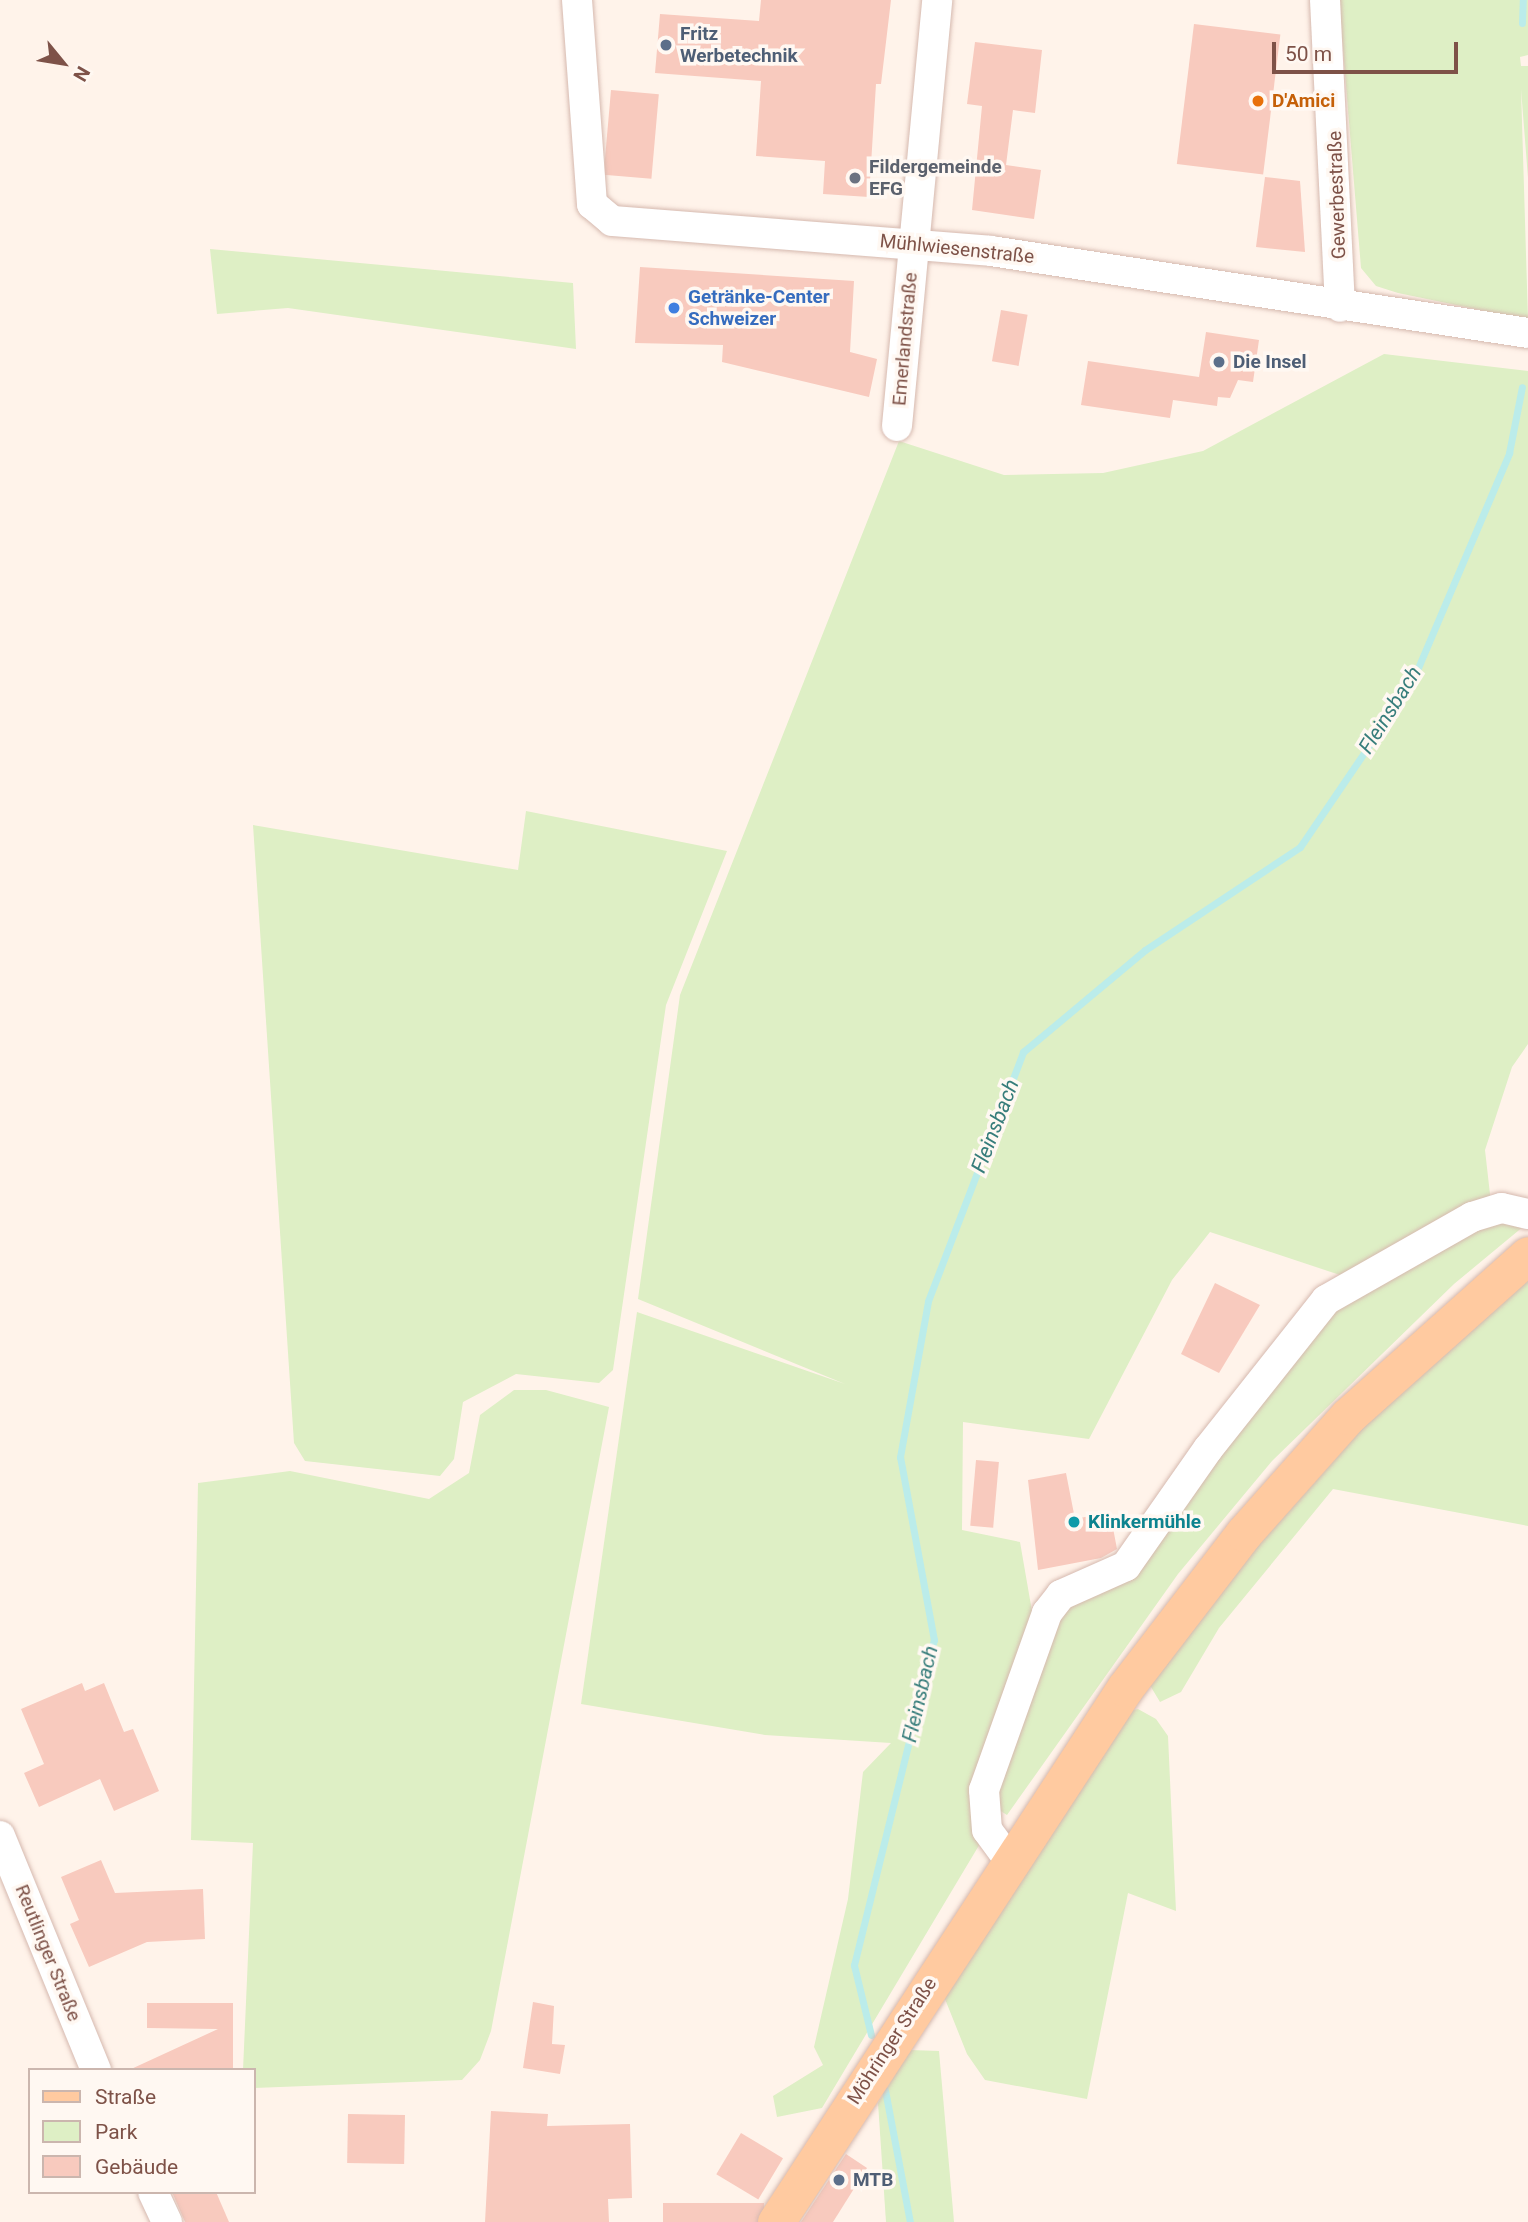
<!DOCTYPE html>
<meta charset="utf-8">
<style>
body{margin:0}
#map{position:relative;width:1528px;height:2222px;overflow:hidden;background:#fff3ea;font-family:Roboto,sans-serif}
div>[style]{position:absolute}
[style*='--x']{left:calc(var(--x)*1px);top:calc(var(--y)*1px);width:calc(var(--w)*1px);rotate:calc(var(--a)*1deg)}
.green>*{inset:0;background:#deefc5}
.stream>*{height:7px;margin:-3.5px;padding:0 3.5px;transform-origin:3.5px;border-radius:3.5px;background:#bbecea}
.building>*{inset:0;background:#f8cabe;transform-origin:0 0}
.roads{filter:drop-shadow(0 0 2px #d6b9af) drop-shadow(0 0 2px #d6b9af)}
.minor>*{height:30px;margin:-15px;padding:0 15px;transform-origin:15px;border-radius:15px;background:#fff}
.major>*{height:37px;margin:-18.5px;padding:0 18.5px;transform-origin:18.5px;border-radius:18.5px;background:#ffcaa0}
.dots>*{width:19px;height:19px;translate:-50% -50%;box-sizing:border-box;border:4px solid #fff8f2;border-radius:50%}
span{translate:-50% -50%;white-space:nowrap;text-align:center;line-height:1.15;-webkit-text-stroke:7px #fff8f2;paint-order:stroke}
.service-label{font-size:19px;color:#4e5e75;font-weight:700}
.left{translate:0 -50%;text-align:left}
.food-label{font-size:19px;color:#c56008;font-weight:700}
.worship-label{font-size:19px;color:#5b616d;font-weight:700}
.street-label{font-size:19px;color:#7e5248}
.shop-label{font-size:19px;color:#366cbe;font-weight:700}
.culture-label{font-size:19px;color:#0d838f;font-weight:700}
.water-label{font-size:21px;color:#377d7b;font-style:italic}
.legend{position:absolute;left:28px;top:2068px;width:228px;height:126px;box-sizing:border-box;background:#fff8f2;border:2px solid #cbb6ae;margin:0;padding:9px 12px;list-style:none;font-size:21px;color:#7e5248}
.legend li{display:flex;align-items:center;gap:14px;height:35px}
.legend b{width:35px;border:2px solid #cbb6ae}
.north{position:absolute;left:28px;top:28px;width:70px;height:70px;-webkit-text-stroke:5px #fff8f2;paint-order:stroke;rotate:120deg;font-size:19px;font-weight:700;line-height:28px;text-align:center;color:#7e5248}
.north::after{content:'';display:block;margin:auto;width:24px;height:32px;background:#7e5248;clip-path:polygon(50% 0,100% 100%,50% 72%,0 100%)}
.scale{position:absolute;left:1272px;top:42px;width:186px;height:32px;box-sizing:border-box;border:4px solid #7e5248;border-top:0;padding-left:9px;font-size:21px;line-height:24px;white-space:nowrap;color:#7e5248;-webkit-text-stroke:5px #fff8f2;paint-order:stroke}
</style>
<div id="map">
<div class="green">
<i style="clip-path:polygon(1339px 0,1528px 0,1528px 55px,1520px 57px,1521px 66px,1528px 66px,1528px 178px,1521px 89px,1528px 320px,1398px 293px,1376px 286px,1361px 268px)"></i>
<i style="clip-path:polygon(210px 249px,573px 283px,576px 349px,288px 308px,217px 314px)"></i>
<i style="clip-path:polygon(1384px 354px,1528px 371px,1528px 1044px,1512px 1067px,1485px 1150px,1491px 1203px,1343px 1276px,1210px 1232px,1172px 1280px,1089px 1439px,963px 1422px,962px 1530px,1020px 1542px,1033px 1617px,981px 1842px,822px 2108px,777px 2117px,773px 2096px,823px 2065px,814px 2047px,848px 1899px,863px 1772px,891px 1743px,765px 1735px,581px 1704px,637px 1312px,845px 1384px,638px 1299px,680px 995px,899px 441px,1004px 475px,1103px 473px,1203px 451px)"></i>
<i style="clip-path:polygon(526px 811px,727px 851px,666px 1005px,613px 1370px,599px 1383px,516px 1374px,463px 1402px,454px 1459px,440px 1476px,305px 1461px,294px 1443px,253px 825px,518px 870px)"></i>
<i style="clip-path:polygon(1505px 1215px,1524px 1226px,1454px 1284px,1272px 1461px,1178px 1574px,1007px 1815px,999px 1810px,997px 1797px,1050px 1628px,1065px 1607px,1125px 1576px,1332px 1307px)"></i>
<i style="clip-path:polygon(1528px 1273px,1528px 1526px,1333px 1489px,1219px 1628px,1181px 1692px,1160px 1702px,1148px 1682px,1307px 1484px,1444px 1344px)"></i>
<i style="clip-path:polygon(514px 1390px,546px 1390px,609px 1407px,491px 2031px,480px 2060px,462px 2080px,254px 2088px,254px 2070px,243px 2070px,253px 1843px,191px 1840px,198px 1483px,290px 1471px,429px 1499px,469px 1473px,480px 1415px)"></i>
<i style="clip-path:polygon(1138px 1709px,1156px 1719px,1168px 1736px,1176px 1911px,1128px 1893px,1087px 2099px,985px 2080px,967px 2054px,943px 1994px,1126px 1712px)"></i>
<i style="clip-path:polygon(910px 2050px,939px 2051px,954px 2222px,886px 2222px,878px 2103px)"></i>
</div>
<div class="stream">
<i style="--x:1522;--y:23;--w:23;--a:-88"></i>
<i style="--x:871;--y:2035;--w:72;--a:-103.7"></i>
<i style="--x:854;--y:1965;--w:335;--a:-76.2"></i>
<i style="--x:934;--y:1640;--w:186;--a:-100.5"></i>
<i style="--x:900;--y:1457;--w:158;--a:-79.8"></i>
<i style="--x:928;--y:1301;--w:267;--a:-69.1"></i>
<i style="--x:1023;--y:1052;--w:159;--a:-39.9"></i>
<i style="--x:1145;--y:950;--w:186;--a:-33.6"></i>
<i style="--x:1300;--y:847;--w:199;--a:-55.8"></i>
<i style="--x:1412;--y:682;--w:249;--a:-67"></i>
<i style="--x:1509;--y:453;--w:67;--a:-78.9"></i>
<i style="--x:885;--y:2090;--w:134;--a:79.3"></i>
</div>
<div class="building">
<i style="clip-path:polygon(761px 0,891px 0,881px 84px,876px 84px,869px 197px,823px 194px,825px 161px,756px 156px,761px 81px,655px 73px,660px 14px,759px 21px)"></i>
<i style="left:1194px;top:24px;width:87px;height:141px;rotate:7deg"></i>
<i style="clip-path:polygon(975px 42px,1042px 50px,1035px 113px,1013px 110px,1006px 165px,1041px 170px,1034px 219px,972px 210px,982px 106px,967px 104px)"></i>
<i style="left:611px;top:90px;width:48px;height:85px;rotate:5deg"></i>
<i style="clip-path:polygon(1265px 177px,1300px 181px,1305px 252px,1256px 247px)"></i>
<i style="clip-path:polygon(640px 267px,854px 281px,850px 352px,877px 359px,869px 397px,722px 362px,723px 345px,635px 343px)"></i>
<i style="left:1001px;top:310px;width:27px;height:52px;rotate:10deg"></i>
<i style="clip-path:polygon(1206px 332px,1259px 340px,1253px 382px,1238px 380px,1230px 398px,1218px 397px,1217px 406px,1173px 400px,1170px 418px,1081px 405px,1088px 361px,1199px 377px)"></i>
<i style="clip-path:polygon(1215px 1283px,1260px 1305px,1219px 1373px,1181px 1354px)"></i>
<i style="left:976px;top:1460px;width:23px;height:66px;rotate:5deg"></i>
<i style="clip-path:polygon(1066px 1473px,1075px 1519px,1110px 1512px,1117px 1549px,1101px 1558px,1038px 1570px,1028px 1480px)"></i>
<i style="clip-path:polygon(82px 1683px,85px 1691px,104px 1683px,124px 1732px,133px 1729px,159px 1791px,114px 1811px,100px 1779px,39px 1807px,24px 1773px,44px 1764px,21px 1709px)"></i>
<i style="clip-path:polygon(101px 1860px,115px 1893px,203px 1889px,205px 1939px,147px 1942px,89px 1967px,70px 1924px,79px 1920px,61px 1877px)"></i>
<i style="clip-path:polygon(533px 2002px,554px 2006px,552px 2044px,565px 2045px,560px 2074px,523px 2068px)"></i>
<i style="clip-path:polygon(147px 2003px,233px 2003px,233px 2070px,129px 2070px,218px 2029px,147px 2028px)"></i>
<i style="clip-path:polygon(491px 2111px,548px 2114px,547px 2126px,630px 2124px,632px 2198px,608px 2199px,609px 2222px,485px 2222px)"></i>
<i style="left:348px;top:2114px;width:57px;height:49px;rotate:1deg"></i>
<i style="left:741px;top:2133px;width:49px;height:48px;rotate:31deg"></i>
<i style="clip-path:polygon(846px 2154px,867px 2168px,833px 2222px,801px 2222px)"></i>
<i style="clip-path:polygon(172px 2192px,216px 2192px,229px 2222px,185px 2222px)"></i>
<i style="left:663px;top:2203px;width:101px;height:19px"></i>
</div>
<div class="roads">
<div class="minor">
<i style="--x:577;--y:0;--w:205;--a:85.8"></i>
<i style="--x:592;--y:204;--w:26;--a:40"></i>
<i style="--x:612;--y:221;--w:380;--a:4.5"></i>
<i style="--x:991;--y:251;--w:543;--a:8.68"></i>
<i style="--x:1325;--y:0;--w:307;--a:87.2"></i>
<i style="--x:897;--y:426;--w:428;--a:-84.6"></i>
<i style="--x:0;--y:1836;--w:253;--a:67.7"></i>
<i style="--x:1009;--y:1860;--w:37;--a:-126"></i>
<i style="--x:987;--y:1830;--w:40;--a:-94.3"></i>
<i style="--x:984;--y:1790;--w:188;--a:-70.4"></i>
<i style="--x:1047;--y:1613;--w:23;--a:-52"></i>
<i style="--x:1061;--y:1595;--w:71;--a:-24"></i>
<i style="--x:1126;--y:1566;--w:143;--a:-55"></i>
<i style="--x:1208;--y:1449;--w:190;--a:-51.6"></i>
<i style="--x:1326;--y:1300;--w:168;--a:-29.6"></i>
<i style="--x:1472;--y:1217;--w:31;--a:-17"></i>
<i style="--x:1502;--y:1208;--w:27;--a:13"></i>
<i style="--x:153;--y:2192;--w:33;--a:65"></i>
</div>
<div class="major">
<i style="--x:776;--y:2222;--w:638;--a:-56.83"></i>
<i style="--x:1125;--y:1688;--w:195;--a:-52.5"></i>
<i style="--x:1244;--y:1533;--w:157;--a:-48.4"></i>
<i style="--x:1348;--y:1416;--w:241;--a:-41.8"></i>
</div>
</div>
<div class="dots">
<i style="left:666px;top:45px;background:#5c6f8a"></i>
<i style="left:1258px;top:101px;background:#e8710a"></i>
<i style="left:855px;top:178px;background:#6b7280"></i>
<i style="left:674px;top:308px;background:#3f7fe0"></i>
<i style="left:1219px;top:362px;background:#5c6f8a"></i>
<i style="left:1074px;top:1522px;background:#0f9aa8"></i>
<i style="left:839px;top:2180px;background:#5c6f8a"></i>
</div>
<div class="service-label">
<span class="left" style="left:680px;top:45px">Fritz<br>Werbetechnik</span>
<span class="left" style="left:1233px;top:362px">Die Insel</span>
<span class="left" style="left:853px;top:2180px">MTB</span>
</div>
<div class="food-label">
<span class="left" style="left:1272px;top:101px">D'Amici</span>
</div>
<div class="worship-label">
<span class="left" style="left:869px;top:178px">Fildergemeinde<br>EFG</span>
</div>
<div class="street-label">
<span style="left:1337px;top:195px;rotate:-92deg">Gewerbestraße</span>
<span style="left:957px;top:249px;rotate:6deg">Mühlwiesenstraße</span>
<span style="left:905px;top:339px;rotate:-85deg">Emerlandstraße</span>
<span style="left:48px;top:1953px;rotate:68deg">Reutlinger Straße</span>
<span style="left:892px;top:2041px;rotate:-57deg">Möhringer Straße</span>
</div>
<div class="shop-label">
<span class="left" style="left:688px;top:308px">Getränke-Center<br>Schweizer</span>
</div>
<div class="culture-label">
<span class="left" style="left:1088px;top:1522px">Klinkermühle</span>
</div>
<div class="water-label">
<span style="left:1390px;top:710px;rotate:-58deg">Fleinsbach</span>
<span style="left:995px;top:1126px;rotate:-69deg">Fleinsbach</span>
<span style="left:920px;top:1694px;rotate:-77deg">Fleinsbach</span>
</div>
<ul class="legend">
<li><b style="height:9px;background:#ffcaa0"></b>Straße</li>
<li><b style="height:19px;background:#deefc5"></b>Park</li>
<li><b style="height:19px;background:#f8cabe"></b>Gebäude</li>
</ul>
<div class="north">N</div>
<div class="scale">50 m</div>
</div>
